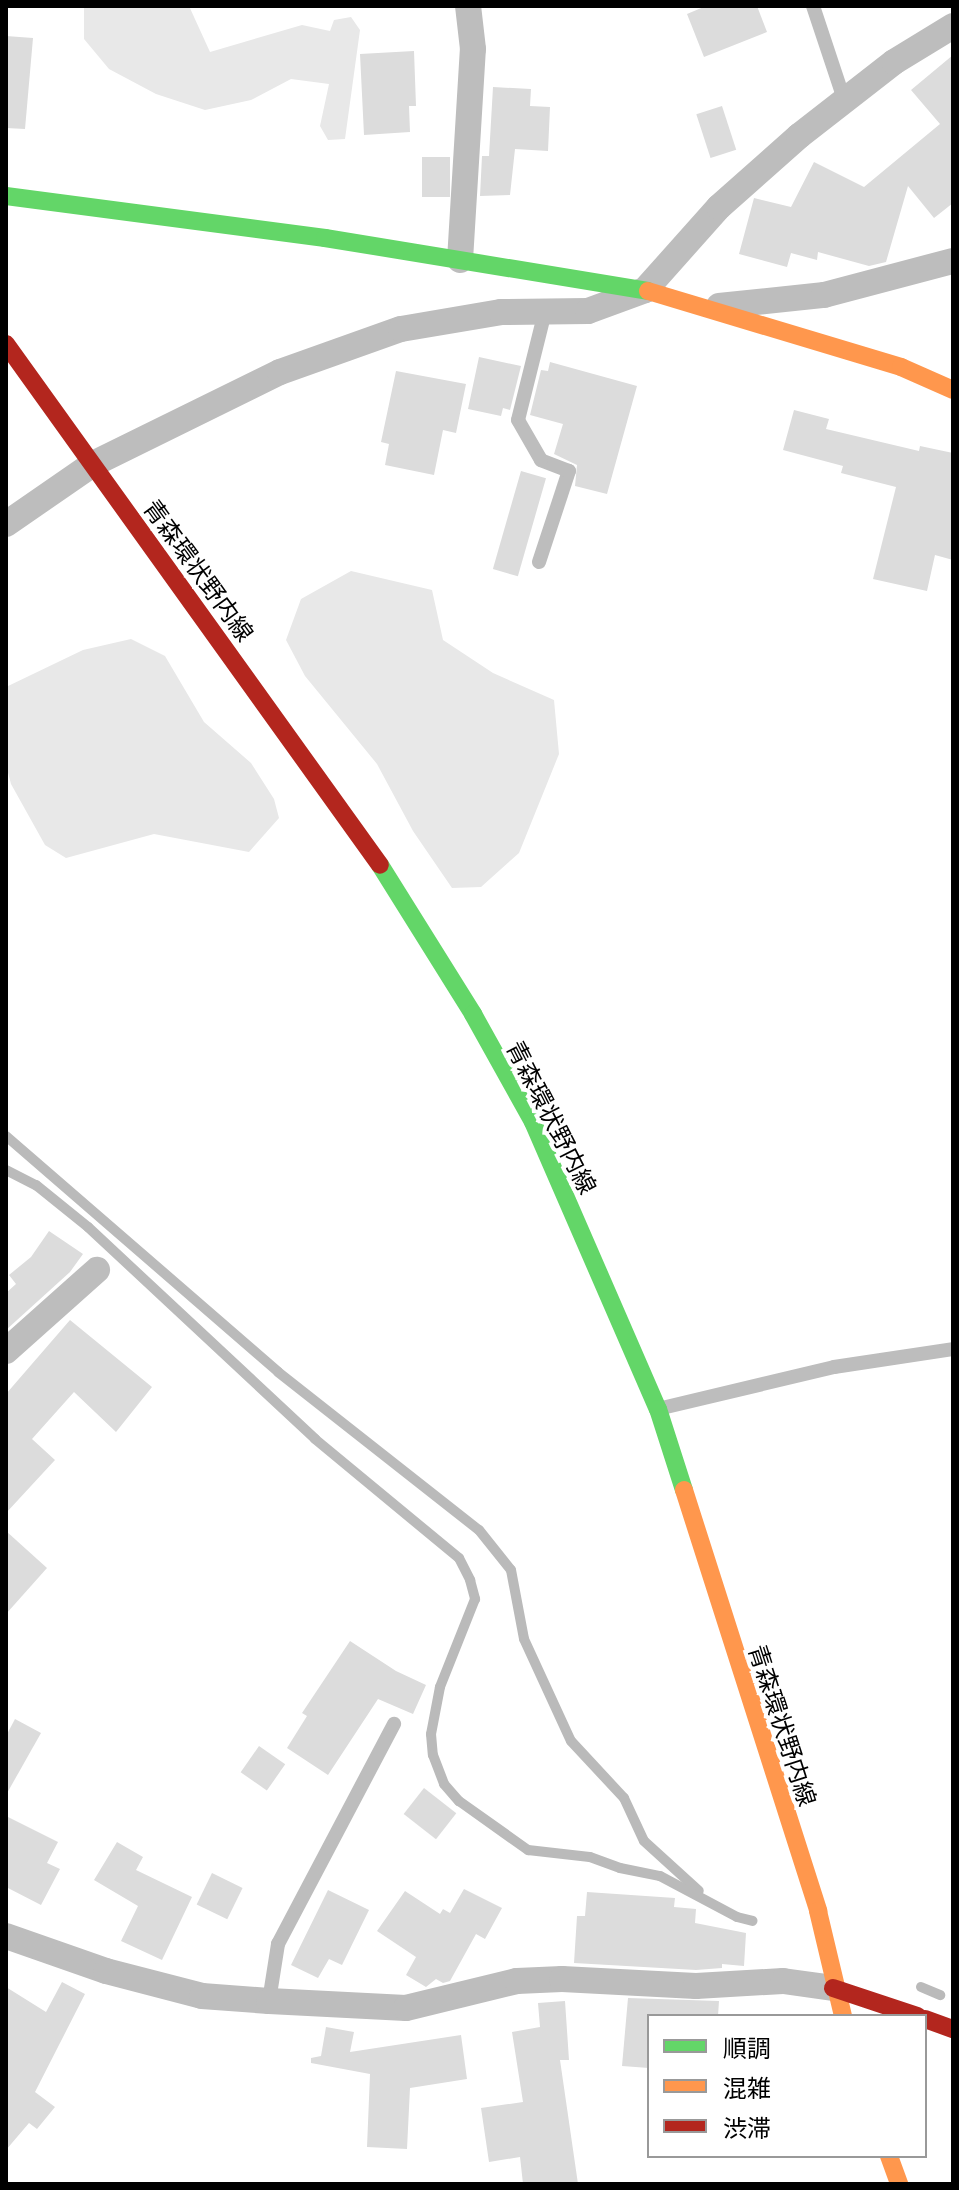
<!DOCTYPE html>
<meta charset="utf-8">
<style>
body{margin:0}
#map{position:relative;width:959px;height:2190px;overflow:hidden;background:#fff;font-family:Barlow,"Noto Sans JP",sans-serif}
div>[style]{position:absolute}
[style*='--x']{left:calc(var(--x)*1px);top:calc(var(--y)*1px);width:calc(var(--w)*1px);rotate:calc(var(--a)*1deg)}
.green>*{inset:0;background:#e8e8e8}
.stream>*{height:10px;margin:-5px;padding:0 5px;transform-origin:5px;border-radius:5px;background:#bababa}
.building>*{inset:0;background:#dcdcdc;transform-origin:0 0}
.lane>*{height:14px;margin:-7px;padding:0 7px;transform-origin:7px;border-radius:7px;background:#bdbdbd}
.street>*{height:26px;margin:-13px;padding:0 13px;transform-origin:13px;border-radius:13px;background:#bdbdbd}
.fast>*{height:18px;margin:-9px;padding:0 9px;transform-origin:9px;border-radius:9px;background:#63d668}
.slow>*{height:18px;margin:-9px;padding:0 9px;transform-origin:9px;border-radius:9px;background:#ff974d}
.jam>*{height:18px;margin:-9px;padding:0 9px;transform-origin:9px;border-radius:9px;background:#b3261e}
span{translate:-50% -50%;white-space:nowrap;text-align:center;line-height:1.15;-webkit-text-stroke:8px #fff;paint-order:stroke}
.street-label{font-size:24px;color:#000}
.frame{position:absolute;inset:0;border:8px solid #000;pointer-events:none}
.legend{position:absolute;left:647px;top:2014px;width:280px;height:144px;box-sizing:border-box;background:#fff;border:2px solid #999;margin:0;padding:10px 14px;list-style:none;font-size:24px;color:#000}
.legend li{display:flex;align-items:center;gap:16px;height:40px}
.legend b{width:40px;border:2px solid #999}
</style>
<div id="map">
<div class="green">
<i style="clip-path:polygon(84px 6px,189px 6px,210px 52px,302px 25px,330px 31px,334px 20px,351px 17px,360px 30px,345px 139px,328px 140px,320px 126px,329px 84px,291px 79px,251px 100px,205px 110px,156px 94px,109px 69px,84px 39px)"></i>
<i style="clip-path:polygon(351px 571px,432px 590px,443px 640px,493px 673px,554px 700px,559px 754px,519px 853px,481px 887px,452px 888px,413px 831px,377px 764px,305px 676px,286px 640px,301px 599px)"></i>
<i style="clip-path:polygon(131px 639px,165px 656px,204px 722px,251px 763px,274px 799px,279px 818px,249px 852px,154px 834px,66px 858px,45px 845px,11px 784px,6px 765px,6px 687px,83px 650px)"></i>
</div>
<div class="stream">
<i style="--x:6;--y:1136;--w:360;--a:40.9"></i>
<i style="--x:278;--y:1372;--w:256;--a:38.2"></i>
<i style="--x:479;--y:1530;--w:51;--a:51.3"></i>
<i style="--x:511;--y:1570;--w:70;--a:79.3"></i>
<i style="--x:524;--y:1639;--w:112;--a:65.3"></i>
<i style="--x:571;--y:1741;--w:78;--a:47.1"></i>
<i style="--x:624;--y:1798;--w:47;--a:65.1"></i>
<i style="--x:644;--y:1841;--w:74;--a:42.3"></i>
<i style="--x:6;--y:1170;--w:34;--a:27"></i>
<i style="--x:36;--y:1185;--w:67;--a:38.9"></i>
<i style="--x:88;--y:1227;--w:311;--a:43"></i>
<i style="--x:315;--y:1439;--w:187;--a:39.6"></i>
<i style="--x:459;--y:1558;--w:25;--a:63"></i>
<i style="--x:470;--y:1580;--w:20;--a:75"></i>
<i style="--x:475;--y:1599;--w:95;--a:111.7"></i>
<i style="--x:440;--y:1687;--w:48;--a:100.8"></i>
<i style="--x:431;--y:1734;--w:21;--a:85"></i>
<i style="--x:433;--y:1755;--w:31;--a:69"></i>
<i style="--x:444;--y:1784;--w:23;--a:49"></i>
<i style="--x:459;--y:1801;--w:85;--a:35.4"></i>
<i style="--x:528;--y:1850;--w:62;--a:6.4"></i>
<i style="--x:590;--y:1857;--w:32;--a:20"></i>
<i style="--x:620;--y:1868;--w:41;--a:11.3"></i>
<i style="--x:660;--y:1876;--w:87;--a:28"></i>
<i style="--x:737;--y:1917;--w:16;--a:14"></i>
<i style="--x:921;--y:1987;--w:21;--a:23"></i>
</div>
<div class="building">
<i style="clip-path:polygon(706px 6px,757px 6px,767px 32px,704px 57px,687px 14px)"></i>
<i style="clip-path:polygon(6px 36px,33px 38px,25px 129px,6px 128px)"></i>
<i style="clip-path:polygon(414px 51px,416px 106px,409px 106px,410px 132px,364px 135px,360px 54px)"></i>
<i style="clip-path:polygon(953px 55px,953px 203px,934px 218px,908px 186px,886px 262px,869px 266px,818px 252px,817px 260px,791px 253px,787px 267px,739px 254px,754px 198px,791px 207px,814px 162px,864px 187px,940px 124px,911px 90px)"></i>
<i style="clip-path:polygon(493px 87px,531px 89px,530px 106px,550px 107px,548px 151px,515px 149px,510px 195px,480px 196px,482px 156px,489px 156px)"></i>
<i style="left:722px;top:106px;width:46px;height:27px;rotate:72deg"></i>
<i style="left:422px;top:157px;width:28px;height:40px"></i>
<i style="clip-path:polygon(479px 357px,521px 366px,510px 410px,503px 408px,501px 416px,468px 409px)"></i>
<i style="clip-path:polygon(550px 362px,637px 386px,607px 494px,575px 486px,577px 465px,554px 454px,563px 424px,530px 415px,541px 370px,548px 371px)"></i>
<i style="clip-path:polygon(396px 371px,466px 384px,456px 433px,443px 430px,434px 475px,385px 465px,389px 444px,381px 442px)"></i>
<i style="clip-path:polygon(794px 410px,829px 419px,826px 429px,919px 451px,920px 446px,953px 453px,953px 560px,935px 555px,927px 591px,873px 579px,896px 487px,841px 473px,843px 466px,783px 450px)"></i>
<i style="left:521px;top:471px;width:26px;height:102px;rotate:16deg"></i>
<i style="clip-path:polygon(49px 1231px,83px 1254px,70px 1272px,6px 1330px,6px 1293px,16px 1284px,9px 1275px,31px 1257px)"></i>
<i style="clip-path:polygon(70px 1320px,152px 1387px,116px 1432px,74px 1392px,32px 1439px,55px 1460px,6px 1513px,6px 1394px)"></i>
<i style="clip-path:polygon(6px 1531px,47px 1568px,6px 1614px)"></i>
<i style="clip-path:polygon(350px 1641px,396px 1671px,426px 1685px,413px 1714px,378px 1699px,328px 1775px,287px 1748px,307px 1716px,302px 1713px)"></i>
<i style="clip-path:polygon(15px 1719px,41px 1733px,6px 1795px,6px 1736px)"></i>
<i style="left:259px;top:1746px;width:32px;height:32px;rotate:35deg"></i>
<i style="left:424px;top:1788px;width:41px;height:33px;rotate:38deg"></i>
<i style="clip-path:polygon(6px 1816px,58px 1842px,47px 1863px,60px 1869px,41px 1905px,6px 1887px)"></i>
<i style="clip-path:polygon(117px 1842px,143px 1857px,136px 1870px,192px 1897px,162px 1960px,121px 1941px,138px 1906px,94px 1880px)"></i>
<i style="left:212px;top:1873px;width:34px;height:35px;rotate:26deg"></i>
<i style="clip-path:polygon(464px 1889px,502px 1908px,485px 1939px,476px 1934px,450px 1981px,443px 1983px,436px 1979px,426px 1987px,406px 1975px,416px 1957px,377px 1931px,405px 1891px,440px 1914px,443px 1909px,450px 1913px)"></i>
<i style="clip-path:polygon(328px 1890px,369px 1910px,342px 1965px,329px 1959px,318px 1978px,291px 1965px)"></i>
<i style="clip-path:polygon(587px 1892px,675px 1898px,674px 1907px,696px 1909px,695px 1923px,746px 1933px,744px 1966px,722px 1964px,722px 1968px,696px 1970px,574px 1963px,577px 1916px,585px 1916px)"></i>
<i style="clip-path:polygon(62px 1982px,85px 1994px,35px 2092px,55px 2107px,37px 2129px,29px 2123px,6px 2150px,6px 1987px,46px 2012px)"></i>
<i style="clip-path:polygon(628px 1998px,719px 2001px,718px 2016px,649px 2016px,649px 2068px,622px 2066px)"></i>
<i style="clip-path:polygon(565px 2001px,569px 2060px,560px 2060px,578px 2184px,523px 2184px,520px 2157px,489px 2162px,481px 2108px,523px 2102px,512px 2032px,540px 2027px,538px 2003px)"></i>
<i style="clip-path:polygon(326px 2027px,354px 2032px,350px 2052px,461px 2035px,467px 2079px,410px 2088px,407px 2149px,367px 2147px,370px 2074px,311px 2063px,311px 2058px,321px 2056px)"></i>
</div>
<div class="lane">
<i style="--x:813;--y:6;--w:101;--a:71.6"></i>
<i style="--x:539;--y:562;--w:96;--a:-71.8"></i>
<i style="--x:569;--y:471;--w:30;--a:-159"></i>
<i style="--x:541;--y:460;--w:46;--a:-119.9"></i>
<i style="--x:518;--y:420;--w:111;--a:-76"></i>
<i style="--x:662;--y:1408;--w:177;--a:-13.4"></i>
<i style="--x:834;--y:1367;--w:120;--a:-8.6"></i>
<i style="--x:269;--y:2001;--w:58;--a:-81"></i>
<i style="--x:278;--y:1944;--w:249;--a:-62.2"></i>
</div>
<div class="street">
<i style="--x:460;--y:260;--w:211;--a:-86.5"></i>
<i style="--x:473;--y:49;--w:43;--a:-96.6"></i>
<i style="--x:719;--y:306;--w:106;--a:-6"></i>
<i style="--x:824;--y:295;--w:133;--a:-14.8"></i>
<i style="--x:6;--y:524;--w:106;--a:-34.6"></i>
<i style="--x:93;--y:464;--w:208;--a:-26.2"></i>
<i style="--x:280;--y:372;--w:128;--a:-19.6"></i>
<i style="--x:401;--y:329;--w:101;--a:-9.6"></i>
<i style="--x:501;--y:312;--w:87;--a:-0.7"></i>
<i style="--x:588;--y:311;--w:61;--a:-20.2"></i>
<i style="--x:645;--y:290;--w:111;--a:-48.3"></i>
<i style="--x:719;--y:207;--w:107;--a:-41.6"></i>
<i style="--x:799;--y:136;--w:120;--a:-37.9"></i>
<i style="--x:894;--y:62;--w:69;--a:-31.4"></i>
<i style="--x:6;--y:1351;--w:122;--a:-41.7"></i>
<i style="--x:6;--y:1936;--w:106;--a:19.3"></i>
<i style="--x:106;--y:1971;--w:99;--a:14.6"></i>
<i style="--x:202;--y:1996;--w:67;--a:4.3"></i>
<i style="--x:269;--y:2001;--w:137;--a:2.9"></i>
<i style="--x:406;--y:2008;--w:114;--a:-13.7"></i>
<i style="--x:517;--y:1981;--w:45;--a:-2.5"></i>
<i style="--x:562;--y:1979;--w:134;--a:3"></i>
<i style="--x:696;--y:1986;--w:87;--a:-3.3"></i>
<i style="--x:783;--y:1981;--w:50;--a:8"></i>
</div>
<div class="fast">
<i style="--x:6;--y:196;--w:322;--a:7.5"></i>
<i style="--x:325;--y:238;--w:327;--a:9.3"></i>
<i style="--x:380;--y:865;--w:176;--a:58"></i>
<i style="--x:473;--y:1014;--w:124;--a:60.9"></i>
<i style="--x:533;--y:1122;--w:313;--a:66.5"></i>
<i style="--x:658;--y:1409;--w:85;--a:72.2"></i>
</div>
<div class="slow">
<i style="--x:648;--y:291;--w:264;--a:16.7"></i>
<i style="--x:901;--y:367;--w:57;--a:23.9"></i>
<i style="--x:684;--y:1490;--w:442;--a:72.3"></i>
<i style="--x:818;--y:1911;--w:108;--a:76.6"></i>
<i style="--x:889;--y:2156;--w:30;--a:70"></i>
</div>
<div class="jam">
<i style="--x:6;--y:344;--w:641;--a:54.33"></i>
<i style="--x:833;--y:1988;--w:89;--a:18.4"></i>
<i style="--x:925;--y:2019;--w:30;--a:20"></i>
</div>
<div class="street-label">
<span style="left:199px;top:570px;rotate:54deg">青森環状野内線</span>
<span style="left:552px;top:1117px;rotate:63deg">青森環状野内線</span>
<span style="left:783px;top:1725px;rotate:72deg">青森環状野内線</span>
</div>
<div class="frame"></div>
<ul class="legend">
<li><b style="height:10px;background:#63d668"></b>順調</li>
<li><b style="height:10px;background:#ff974d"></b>混雑</li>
<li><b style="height:10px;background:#b3261e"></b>渋滞</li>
</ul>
</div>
